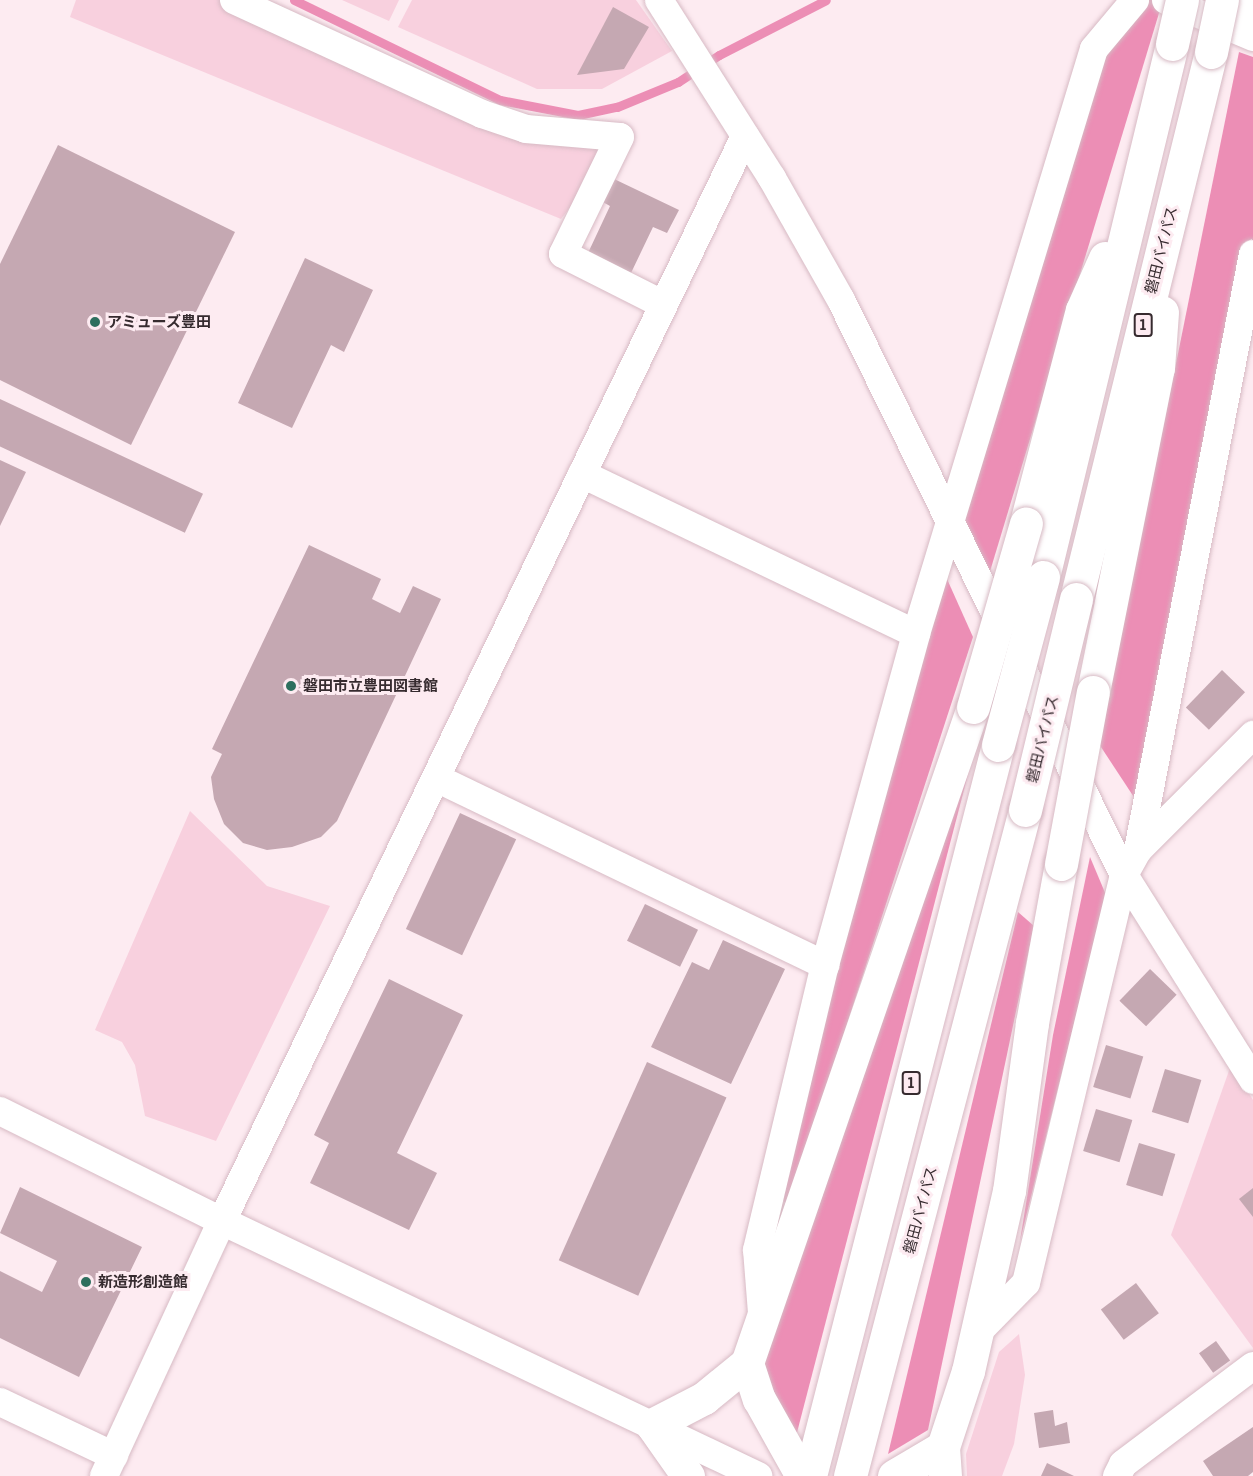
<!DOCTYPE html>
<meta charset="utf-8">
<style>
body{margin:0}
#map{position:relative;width:1253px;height:1476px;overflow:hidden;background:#fdebf1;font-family:"Asap Condensed","Noto Sans JP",sans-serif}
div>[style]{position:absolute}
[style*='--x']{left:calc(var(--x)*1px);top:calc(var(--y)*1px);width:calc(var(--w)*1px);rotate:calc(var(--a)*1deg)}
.green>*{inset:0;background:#f8d0de}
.forest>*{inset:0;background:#ec8eb5}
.stream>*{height:9px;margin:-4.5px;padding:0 4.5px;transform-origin:4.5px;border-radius:4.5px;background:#ec8eb5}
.building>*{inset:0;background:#c5a8b2;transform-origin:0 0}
.roads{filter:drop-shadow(0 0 2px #d7bac4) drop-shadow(0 0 2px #d7bac4)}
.minor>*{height:28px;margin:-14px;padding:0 14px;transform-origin:14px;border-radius:14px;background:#fff}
.highway>*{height:33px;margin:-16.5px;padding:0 16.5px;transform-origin:16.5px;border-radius:16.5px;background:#fff}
.bridges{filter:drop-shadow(0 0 2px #d7bac4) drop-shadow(0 0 2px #d7bac4)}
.highway-bridge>*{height:33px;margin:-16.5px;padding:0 16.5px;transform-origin:16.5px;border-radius:16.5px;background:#fff}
.dots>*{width:16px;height:16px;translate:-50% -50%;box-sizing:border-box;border:3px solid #fdebf1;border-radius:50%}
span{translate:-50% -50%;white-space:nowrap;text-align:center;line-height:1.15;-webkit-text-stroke:6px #fdebf1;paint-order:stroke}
.shield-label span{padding:2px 4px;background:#fdebf1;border:2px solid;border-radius:4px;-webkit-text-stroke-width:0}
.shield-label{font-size:14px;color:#362b2f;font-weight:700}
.street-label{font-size:15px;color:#362b2f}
.poi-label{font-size:15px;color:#362b2f;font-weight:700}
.left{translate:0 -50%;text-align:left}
</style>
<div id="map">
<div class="green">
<i style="clip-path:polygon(76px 0,231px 0,613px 151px,561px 219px,70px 17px)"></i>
<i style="clip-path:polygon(342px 0,399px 0,389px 21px)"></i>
<i style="clip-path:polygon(412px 0,636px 0,672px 51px,602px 89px,537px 89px,398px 27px)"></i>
<i style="clip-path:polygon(190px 811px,267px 886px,330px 906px,216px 1141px,145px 1116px,135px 1065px,122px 1042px,95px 1030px)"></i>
<i style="clip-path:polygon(1231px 1065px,1253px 1100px,1253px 1348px,1171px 1235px)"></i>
<i style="clip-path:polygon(1019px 1334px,1025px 1375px,1014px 1444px,1002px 1476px,967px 1476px,966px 1454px,999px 1352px)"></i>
</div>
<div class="forest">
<i style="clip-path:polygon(1135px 0,1163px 0,988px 578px,950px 525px,1094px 49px)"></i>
<i style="clip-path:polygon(1239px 52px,1253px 57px,1253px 255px,1145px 814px,1099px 744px)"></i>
<i style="clip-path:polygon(947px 579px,973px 637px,788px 1205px,772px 1190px,913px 646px)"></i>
<i style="clip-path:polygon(973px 755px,794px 1444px,747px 1363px)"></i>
<i style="clip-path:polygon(1090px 857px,1106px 895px,1020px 1241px,1053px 1035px)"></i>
<i style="clip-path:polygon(1018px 912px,1034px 926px,928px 1430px,888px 1454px)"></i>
</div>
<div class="stream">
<i style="--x:294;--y:0;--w:229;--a:25.9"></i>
<i style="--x:500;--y:100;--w:79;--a:10.9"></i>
<i style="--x:578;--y:115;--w:40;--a:-12"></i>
<i style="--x:617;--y:107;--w:66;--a:-22.3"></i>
<i style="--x:678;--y:82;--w:49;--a:-33.4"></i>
<i style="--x:719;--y:55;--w:120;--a:-27.2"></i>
</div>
<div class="building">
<i style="clip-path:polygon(613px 7px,649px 27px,624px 69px,577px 75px)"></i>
<i style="clip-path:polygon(58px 145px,235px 232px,131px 445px,0 380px,0 264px)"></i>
<i style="clip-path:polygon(612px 178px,679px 210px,667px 233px,653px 227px,631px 273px,588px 253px,610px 206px,601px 201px)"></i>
<i style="clip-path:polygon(305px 258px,373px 290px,344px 352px,331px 345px,292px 428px,238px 403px)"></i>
<i style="left:0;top:399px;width:224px;height:43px;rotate:25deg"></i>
<i style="clip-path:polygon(0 460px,26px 472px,0 526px)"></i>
<i style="clip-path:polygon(309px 545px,381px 579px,372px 599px,400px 613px,413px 586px,441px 599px,337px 821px,321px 837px,292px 847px,267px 850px,243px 843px,224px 824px,214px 799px,211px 777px,222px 754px,212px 749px)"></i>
<i style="left:1222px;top:670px;width:32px;height:52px;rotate:44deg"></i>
<i style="left:460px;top:813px;width:62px;height:128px;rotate:25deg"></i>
<i style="left:645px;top:904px;width:59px;height:41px;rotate:26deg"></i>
<i style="clip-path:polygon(723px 940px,785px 969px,731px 1084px,651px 1047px,692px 962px,709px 970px)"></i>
<i style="left:1150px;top:969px;width:37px;height:44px;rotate:44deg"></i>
<i style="clip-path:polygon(389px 979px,463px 1015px,397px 1153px,437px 1173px,409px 1230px,310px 1183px,329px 1143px,314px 1135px)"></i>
<i style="left:1106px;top:1045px;width:39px;height:44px;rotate:17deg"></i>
<i style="left:647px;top:1062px;width:87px;height:217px;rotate:24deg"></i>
<i style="left:1165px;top:1069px;width:38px;height:45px;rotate:17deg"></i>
<i style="left:1096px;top:1109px;width:38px;height:44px;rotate:17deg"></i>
<i style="left:1139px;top:1143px;width:38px;height:44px;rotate:17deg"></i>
<i style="clip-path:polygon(20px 1187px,142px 1247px,79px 1377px,0 1338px,0 1271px,42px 1292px,57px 1261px,0 1233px)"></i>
<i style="clip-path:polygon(1253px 1188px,1253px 1217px,1239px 1199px)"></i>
<i style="left:1136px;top:1283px;width:38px;height:44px;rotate:53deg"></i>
<i style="left:1216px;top:1341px;width:24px;height:21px;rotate:54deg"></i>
<i style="clip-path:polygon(1053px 1410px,1055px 1426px,1067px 1422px,1070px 1443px,1039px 1448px,1034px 1413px)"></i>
<i style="clip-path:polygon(1253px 1427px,1253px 1472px,1248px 1476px,1213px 1476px,1203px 1461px)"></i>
<i style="clip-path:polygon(1047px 1463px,1074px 1476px,1041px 1476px)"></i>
</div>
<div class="roads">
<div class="minor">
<i style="--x:234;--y:0;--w:273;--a:24.7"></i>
<i style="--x:482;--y:114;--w:46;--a:18.8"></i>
<i style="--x:526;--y:129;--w:94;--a:4.9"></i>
<i style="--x:620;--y:137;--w:130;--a:116"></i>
<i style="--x:563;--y:254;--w:111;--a:26.8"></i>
<i style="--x:659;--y:0;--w:211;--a:57.6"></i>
<i style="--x:772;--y:178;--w:140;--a:60.5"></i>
<i style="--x:841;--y:300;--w:641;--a:63.79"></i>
<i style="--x:1124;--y:875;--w:242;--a:57.8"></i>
<i style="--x:1166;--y:0;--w:95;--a:23"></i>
<i style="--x:1246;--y:33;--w:34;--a:-78"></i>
<i style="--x:582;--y:474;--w:370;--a:25.6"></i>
<i style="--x:436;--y:778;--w:432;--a:25.7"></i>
<i style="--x:1138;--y:850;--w:607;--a:-79.08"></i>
<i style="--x:0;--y:1111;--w:248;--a:26.4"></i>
<i style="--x:222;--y:1221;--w:594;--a:25.44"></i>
<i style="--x:762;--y:1313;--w:63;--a:-94.5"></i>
<i style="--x:757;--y:1250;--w:293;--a:-76.6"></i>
<i style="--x:825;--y:965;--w:343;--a:-74.6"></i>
<i style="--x:916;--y:634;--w:611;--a:-73.08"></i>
<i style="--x:1094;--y:49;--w:64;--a:-50.1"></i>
<i style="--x:976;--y:1334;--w:71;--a:-45.6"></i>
<i style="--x:1026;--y:1283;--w:420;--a:-76.5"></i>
<i style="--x:1124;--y:875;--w:29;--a:-61"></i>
<i style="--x:1138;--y:850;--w:163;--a:-45"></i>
<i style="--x:0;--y:1402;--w:126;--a:25.3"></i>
<i style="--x:104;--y:1476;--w:281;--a:-65.2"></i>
<i style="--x:222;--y:1221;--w:1204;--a:-64.26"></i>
<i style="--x:1117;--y:1476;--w:13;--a:-63"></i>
<i style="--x:1123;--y:1464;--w:163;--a:-37"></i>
</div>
<div class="highway">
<i style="--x:1026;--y:523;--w:220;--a:-75.3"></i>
<i style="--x:1082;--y:310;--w:57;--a:-66.1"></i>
<i style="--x:1043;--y:577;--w:548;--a:-76.39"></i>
<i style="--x:1076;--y:599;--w:563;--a:-76.14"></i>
<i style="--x:1093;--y:692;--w:330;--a:-78.7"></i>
<i style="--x:1158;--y:368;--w:56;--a:-85.9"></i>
<i style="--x:747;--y:1363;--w:38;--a:72"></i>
<i style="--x:759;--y:1399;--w:88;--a:60.8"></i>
<i style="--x:688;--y:1476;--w:62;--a:-125.2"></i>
<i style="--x:652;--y:1425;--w:59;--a:-27.4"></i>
<i style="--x:704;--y:1398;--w:55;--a:-39.1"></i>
<i style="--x:747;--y:1363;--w:694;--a:-70.99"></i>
<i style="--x:810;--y:1476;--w:755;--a:-75.58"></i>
<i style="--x:850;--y:1476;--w:689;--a:-75.28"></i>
<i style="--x:894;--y:1476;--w:57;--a:-30.6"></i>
<i style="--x:945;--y:1476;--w:29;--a:-94"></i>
<i style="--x:943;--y:1447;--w:80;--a:-71.8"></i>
<i style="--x:968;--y:1371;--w:185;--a:-77.2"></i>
<i style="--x:1009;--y:1191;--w:170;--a:-82.2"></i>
<i style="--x:1032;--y:1023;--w:162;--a:-79.7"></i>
</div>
</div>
<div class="bridges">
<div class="highway-bridge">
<i style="--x:1172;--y:44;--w:45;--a:-77.2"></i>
<i style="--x:1211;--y:52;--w:53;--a:-78.1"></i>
<i style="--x:973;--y:707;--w:191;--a:-73.9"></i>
<i style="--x:998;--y:745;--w:174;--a:-75"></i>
<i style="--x:1025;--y:810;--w:217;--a:-76.4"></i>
<i style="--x:1061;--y:864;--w:175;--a:-79.5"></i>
</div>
</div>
<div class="dots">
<i style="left:95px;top:322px;background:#2e6f5e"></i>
<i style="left:291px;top:686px;background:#2e6f5e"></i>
<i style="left:86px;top:1282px;background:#2e6f5e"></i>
</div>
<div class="shield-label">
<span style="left:1143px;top:325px">1</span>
<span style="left:911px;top:1083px">1</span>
</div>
<div class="street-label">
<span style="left:1161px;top:250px;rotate:-76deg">磐田バイパス</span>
<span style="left:1042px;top:739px;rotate:-76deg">磐田バイパス</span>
<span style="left:920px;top:1210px;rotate:-75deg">磐田バイパス</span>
</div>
<div class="poi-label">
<span class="left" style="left:107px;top:322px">アミューズ豊田</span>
<span class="left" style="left:303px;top:686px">磐田市立豊田図書館</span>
<span class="left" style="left:98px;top:1282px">新造形創造館</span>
</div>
</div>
